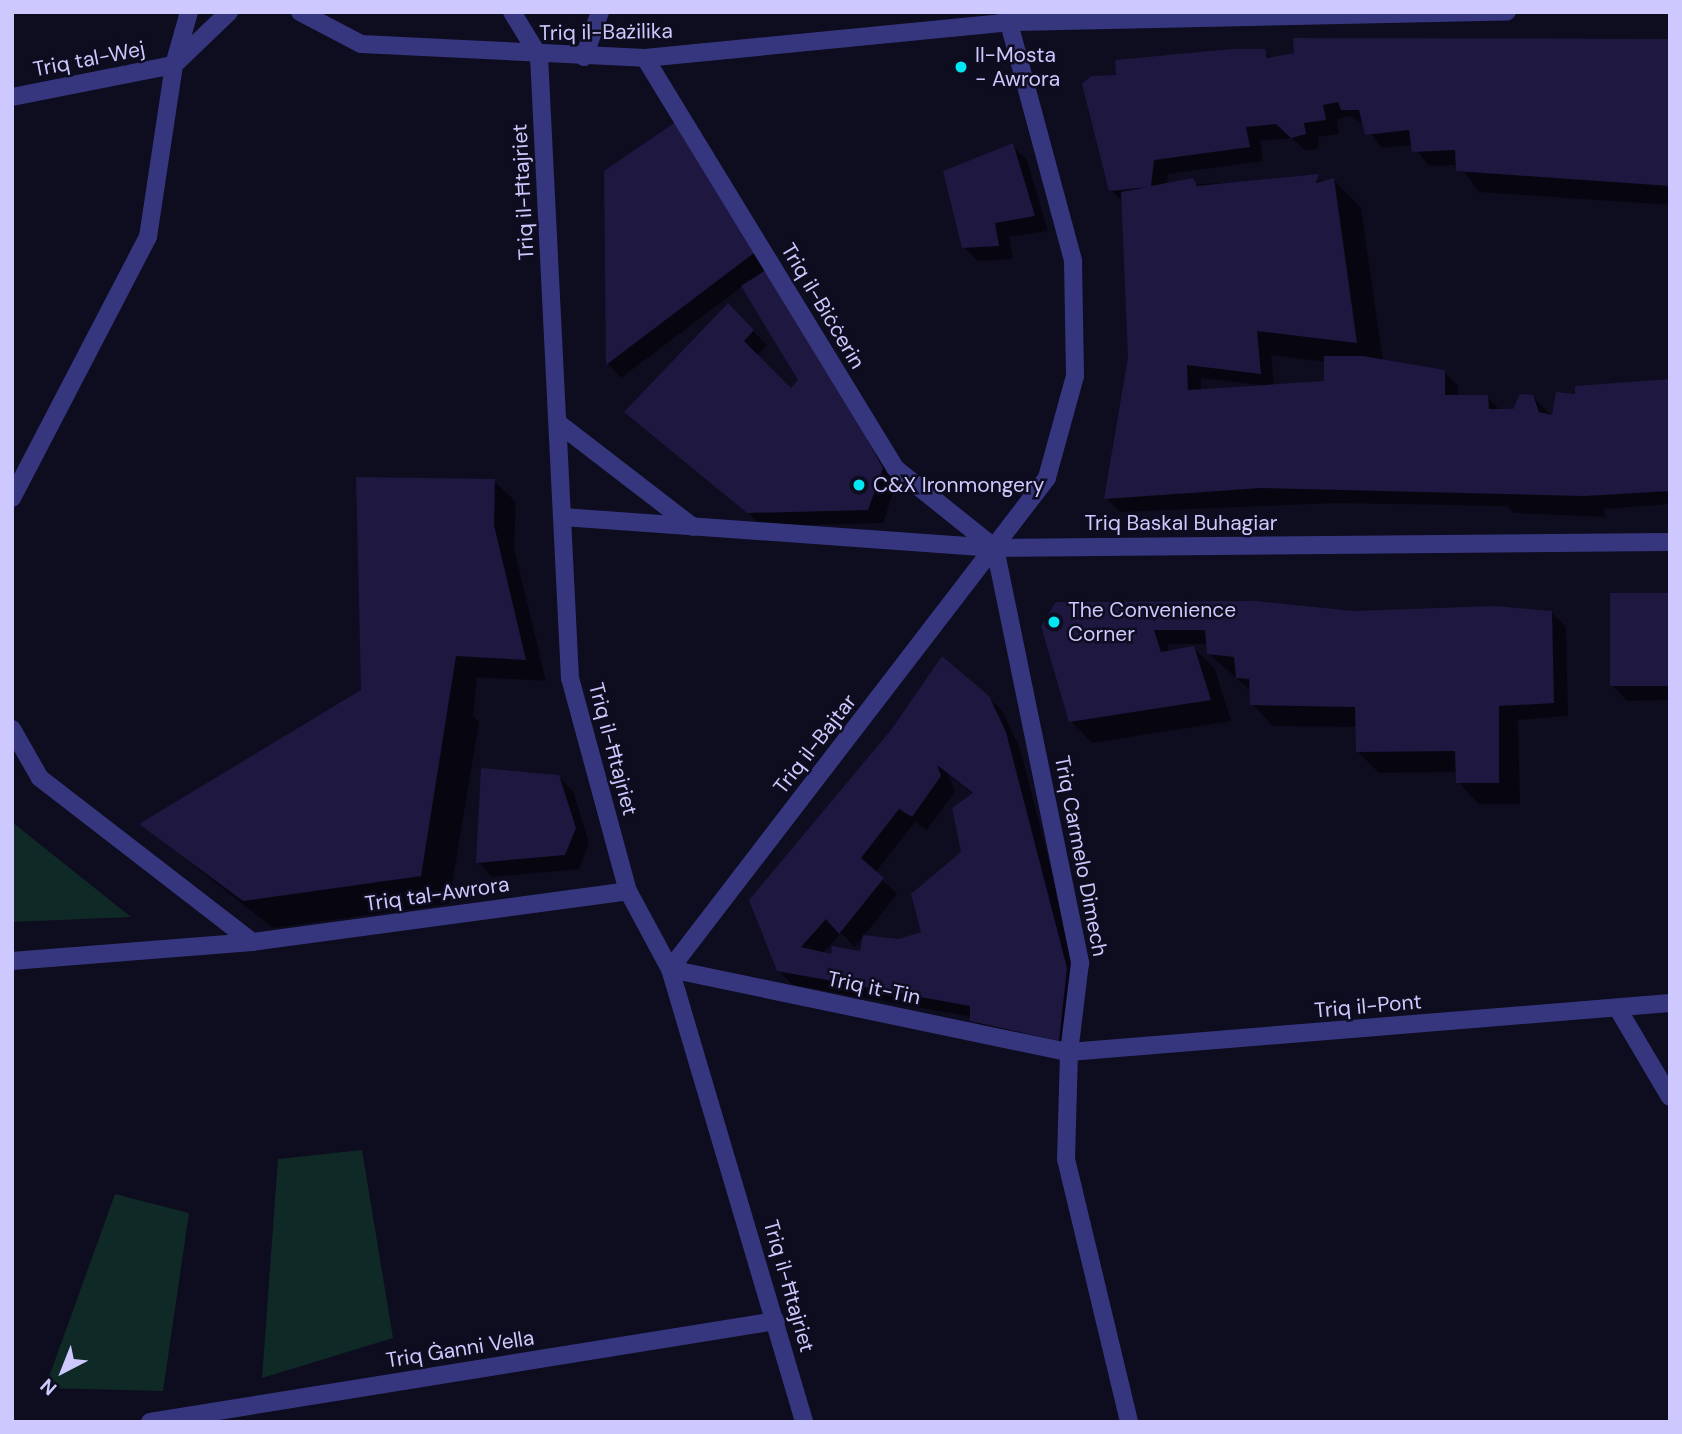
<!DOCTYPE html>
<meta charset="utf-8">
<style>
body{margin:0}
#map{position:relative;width:1682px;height:1434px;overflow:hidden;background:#0e0c1f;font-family:"DM Sans",sans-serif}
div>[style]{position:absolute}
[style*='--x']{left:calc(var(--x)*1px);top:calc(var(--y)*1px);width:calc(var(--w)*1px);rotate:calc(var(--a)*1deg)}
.green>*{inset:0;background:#0f2926}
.shadow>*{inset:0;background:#0007}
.building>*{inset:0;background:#1e1740;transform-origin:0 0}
.minor>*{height:18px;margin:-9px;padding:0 9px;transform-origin:9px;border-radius:9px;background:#36367f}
.tertiary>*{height:18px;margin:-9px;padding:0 9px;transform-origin:9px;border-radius:9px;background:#36367f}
.dots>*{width:19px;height:19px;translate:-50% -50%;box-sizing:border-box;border:4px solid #0e0c1f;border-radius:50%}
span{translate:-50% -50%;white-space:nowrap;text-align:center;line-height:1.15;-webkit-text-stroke:5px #0e0c1f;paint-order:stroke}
.street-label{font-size:21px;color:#cdc9ff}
.poi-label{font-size:21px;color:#cdc9ff}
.left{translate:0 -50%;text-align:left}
.frame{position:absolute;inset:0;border:14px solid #cdc9ff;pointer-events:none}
.north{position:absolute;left:28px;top:1336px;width:70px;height:70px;-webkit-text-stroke:5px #0e0c1f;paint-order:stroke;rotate:222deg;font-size:19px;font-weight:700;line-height:28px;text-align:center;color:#cdc9ff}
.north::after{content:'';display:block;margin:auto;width:24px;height:32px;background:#cdc9ff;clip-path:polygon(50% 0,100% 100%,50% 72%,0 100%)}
</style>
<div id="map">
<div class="green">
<i style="clip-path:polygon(12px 822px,131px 917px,12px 922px)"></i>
<i style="clip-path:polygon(362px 1150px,393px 1338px,262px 1378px,278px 1159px)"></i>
<i style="clip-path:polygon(115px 1194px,189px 1213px,163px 1391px,45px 1388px)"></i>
</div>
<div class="shadow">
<i style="clip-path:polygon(evenodd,1670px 40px,1670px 205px,1479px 192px,1459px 165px,1429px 166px,1413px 145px,1381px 148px,1364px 124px,1349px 116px,1337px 119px,1339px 134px,1318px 137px,1319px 148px,1306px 151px,1292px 138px,1260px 141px,1263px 161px,1168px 174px,1167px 185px,1334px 180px,1361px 208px,1383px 362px,1444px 372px,1458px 386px,1458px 396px,1487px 397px,1501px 411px,1514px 410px,1532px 396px,1554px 418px,1575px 396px,1670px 385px,1670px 504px,1604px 509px,1605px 517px,1514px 513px,1507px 506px,1337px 503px,1120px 512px,1106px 498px,1129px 357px,1123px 202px,1111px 190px,1118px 77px,1264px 51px,1272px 59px,1670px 40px,1271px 355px,1326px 362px,1325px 383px,1274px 386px,1271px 355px,1670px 40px,1201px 378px,1258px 385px,1201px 391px,1201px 378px)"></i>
<i style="clip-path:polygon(677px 123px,896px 484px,883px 523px,775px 526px,770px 532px,714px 483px,728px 305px,767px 345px,757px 356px,791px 390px,802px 385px,743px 286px,621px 378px,608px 364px,606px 172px)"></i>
<i style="clip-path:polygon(1013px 146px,1027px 160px,1048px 231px,1009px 237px,1013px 259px,978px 261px,964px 247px)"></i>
<i style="clip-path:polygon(494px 481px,516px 502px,514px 548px,546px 681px,477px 677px,473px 716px,479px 722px,449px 904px,273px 928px,141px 824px,363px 690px)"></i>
<i style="clip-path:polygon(1670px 596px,1670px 700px,1627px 701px,1613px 686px)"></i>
<i style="clip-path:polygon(1353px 613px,1552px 613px,1566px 627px,1568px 716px,1518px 720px,1520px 804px,1479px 804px,1458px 782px,1457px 772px,1379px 773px,1358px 752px,1357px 727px,1273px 726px,1252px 704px,1251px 691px,1208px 653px,1208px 644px,1167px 644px,1169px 652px,1194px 648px,1215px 669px,1231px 721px,1092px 743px,1071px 721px,1043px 627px)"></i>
<i style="clip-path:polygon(evenodd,988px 697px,1003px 712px,1020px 749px,1081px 984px,1073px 1054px,986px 1035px,972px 1017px,793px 985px,778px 970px,892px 731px,988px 697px,948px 775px,974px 795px,963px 853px,923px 933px,862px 953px,822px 954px,841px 933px,855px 947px,897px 894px,875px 873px,915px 822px,927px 830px,955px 791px,948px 775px)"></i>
<i style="clip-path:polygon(558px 776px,573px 791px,589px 843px,579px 869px,492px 877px,478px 862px)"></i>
</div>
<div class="building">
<i style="clip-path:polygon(1293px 38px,1670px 39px,1670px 186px,1456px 171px,1455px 150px,1412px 152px,1409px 130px,1365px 135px,1359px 110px,1341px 110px,1338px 102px,1323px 105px,1326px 120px,1304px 123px,1306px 134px,1291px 138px,1276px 124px,1246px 127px,1250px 147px,1154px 160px,1151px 186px,1193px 178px,1197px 186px,1319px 174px,1316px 183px,1334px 178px,1357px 343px,1257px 331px,1261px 374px,1187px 365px,1188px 390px,1324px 381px,1324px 356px,1363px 356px,1445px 370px,1445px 395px,1488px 395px,1489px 409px,1513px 409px,1520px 394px,1533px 395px,1539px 412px,1552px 415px,1556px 392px,1575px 394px,1575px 386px,1670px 379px,1670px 491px,1584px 496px,1261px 488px,1104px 499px,1128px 357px,1121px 192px,1148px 187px,1109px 191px,1082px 84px,1091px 76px,1116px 75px,1115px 60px,1231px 49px,1265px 49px,1267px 58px,1294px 53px)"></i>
<i style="clip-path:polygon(677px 121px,754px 253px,606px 365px,604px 171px)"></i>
<i style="clip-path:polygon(1013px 143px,1035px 216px,995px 223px,999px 246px,962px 248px,943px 171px)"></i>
<i style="clip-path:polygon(772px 266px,883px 468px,868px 510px,747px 513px,624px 412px,728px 303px,754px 330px,744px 341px,791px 388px,798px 380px,741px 286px)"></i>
<i style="clip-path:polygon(356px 477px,495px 479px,494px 525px,526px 660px,456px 656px,421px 876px,243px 901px,139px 824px,361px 690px)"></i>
<i style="left:1670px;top:593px;width:93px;height:60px;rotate:90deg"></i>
<i style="clip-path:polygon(1256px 601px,1354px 611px,1495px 606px,1552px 611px,1554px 703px,1499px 706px,1499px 783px,1456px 783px,1455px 751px,1356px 752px,1355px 707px,1250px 705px,1249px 679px,1236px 678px,1234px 657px,1207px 654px,1205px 630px,1154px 630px,1161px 652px,1194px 646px,1211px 700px,1069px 722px,1041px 626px,1056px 602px)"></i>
<i style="clip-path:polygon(evenodd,942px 656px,989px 696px,1006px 732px,1067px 968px,1059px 1041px,970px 1021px,970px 1006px,777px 971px,749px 900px,891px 730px,942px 656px,937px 765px,973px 793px,952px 808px,961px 852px,911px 894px,921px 932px,899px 939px,863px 935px,860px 951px,832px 946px,831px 954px,801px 947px,826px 919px,839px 934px,884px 878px,861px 858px,899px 809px,912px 817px,941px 776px,937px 765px)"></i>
<i style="clip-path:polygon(481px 768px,559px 775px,576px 828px,565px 855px,476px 863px)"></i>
</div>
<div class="minor">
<i style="--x:512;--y:12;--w:52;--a:58.5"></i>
<i style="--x:539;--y:56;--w:623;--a:87.15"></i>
<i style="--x:570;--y:678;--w:221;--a:74.8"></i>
<i style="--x:628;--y:891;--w:89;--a:61.7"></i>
<i style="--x:670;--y:969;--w:472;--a:73.5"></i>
<i style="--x:1006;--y:12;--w:258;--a:74.9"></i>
<i style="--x:1073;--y:261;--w:115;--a:89"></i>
<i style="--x:1075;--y:376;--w:106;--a:105.4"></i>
<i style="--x:1047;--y:478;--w:619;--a:127.52"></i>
<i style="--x:670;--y:969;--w:408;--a:11.8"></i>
<i style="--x:1069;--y:1052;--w:603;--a:-4.66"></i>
<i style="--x:584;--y:57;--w:48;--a:-70.4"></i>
<i style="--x:645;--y:58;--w:480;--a:58.6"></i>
<i style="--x:895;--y:468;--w:128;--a:38.7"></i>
<i style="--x:176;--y:63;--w:74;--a:-43.9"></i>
<i style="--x:12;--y:97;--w:165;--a:-11.2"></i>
<i style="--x:558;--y:423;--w:170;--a:37.6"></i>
<i style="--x:12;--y:498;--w:294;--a:-62.5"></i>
<i style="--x:148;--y:237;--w:174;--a:-81.4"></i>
<i style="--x:174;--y:65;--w:55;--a:-74.2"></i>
<i style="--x:563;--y:517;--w:433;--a:4.1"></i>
<i style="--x:995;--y:548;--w:675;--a:-0.51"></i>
<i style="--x:995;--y:548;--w:424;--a:78.4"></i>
<i style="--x:1080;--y:963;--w:90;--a:97"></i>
<i style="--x:1069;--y:1052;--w:107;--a:91.6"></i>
<i style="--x:1066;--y:1159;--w:270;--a:76.5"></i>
<i style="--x:12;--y:729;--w:56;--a:60.3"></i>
<i style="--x:40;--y:778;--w:268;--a:37.7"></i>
<i style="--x:12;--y:961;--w:241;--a:-4.5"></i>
<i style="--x:252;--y:942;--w:379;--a:-7.7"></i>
<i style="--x:1618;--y:1009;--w:102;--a:59.4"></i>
<i style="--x:150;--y:1422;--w:634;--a:-9.17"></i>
</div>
<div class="tertiary">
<i style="--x:300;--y:12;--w:69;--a:27.7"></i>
<i style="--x:361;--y:44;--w:284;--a:2.8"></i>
<i style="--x:645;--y:58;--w:368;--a:-5.6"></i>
<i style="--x:1011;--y:22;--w:496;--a:-1.2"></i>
</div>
<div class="dots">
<i style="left:961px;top:67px;background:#00e7f4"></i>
<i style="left:859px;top:485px;background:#00e7f4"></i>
<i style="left:1054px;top:622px;background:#00e7f4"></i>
</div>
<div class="street-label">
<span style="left:606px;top:32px;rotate:-1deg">Triq il-Bażilika</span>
<span style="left:89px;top:59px;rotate:-11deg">Triq tal-Wej</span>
<span style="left:523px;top:192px;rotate:-93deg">Triq il-Ħtajriet</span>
<span style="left:823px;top:306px;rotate:59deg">Triq il-Biċċerin</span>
<span style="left:1181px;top:523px">Triq Baskal Buhagiar</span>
<span style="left:815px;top:744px;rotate:-52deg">Triq il-Bajtar</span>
<span style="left:613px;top:749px;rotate:75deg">Triq il-Ħtajriet</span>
<span style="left:1081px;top:856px;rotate:79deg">Triq Carmelo Dimech</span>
<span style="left:437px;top:894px;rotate:-8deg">Triq tal-Awrora</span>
<span style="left:874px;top:988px;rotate:12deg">Triq it-Tin</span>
<span style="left:1368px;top:1006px;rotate:-5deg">Triq il-Pont</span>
<span style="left:789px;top:1286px;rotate:74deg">Triq il-Ħtajriet</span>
<span style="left:460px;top:1349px;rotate:-9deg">Triq Ġanni Vella</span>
</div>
<div class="poi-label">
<span class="left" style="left:975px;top:67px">Il-Mosta<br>- Awrora</span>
<span class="left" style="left:873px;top:485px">C&amp;X Ironmongery</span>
<span class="left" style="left:1068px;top:622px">The Convenience<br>Corner</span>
</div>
<div class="frame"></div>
<div class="north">N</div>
</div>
